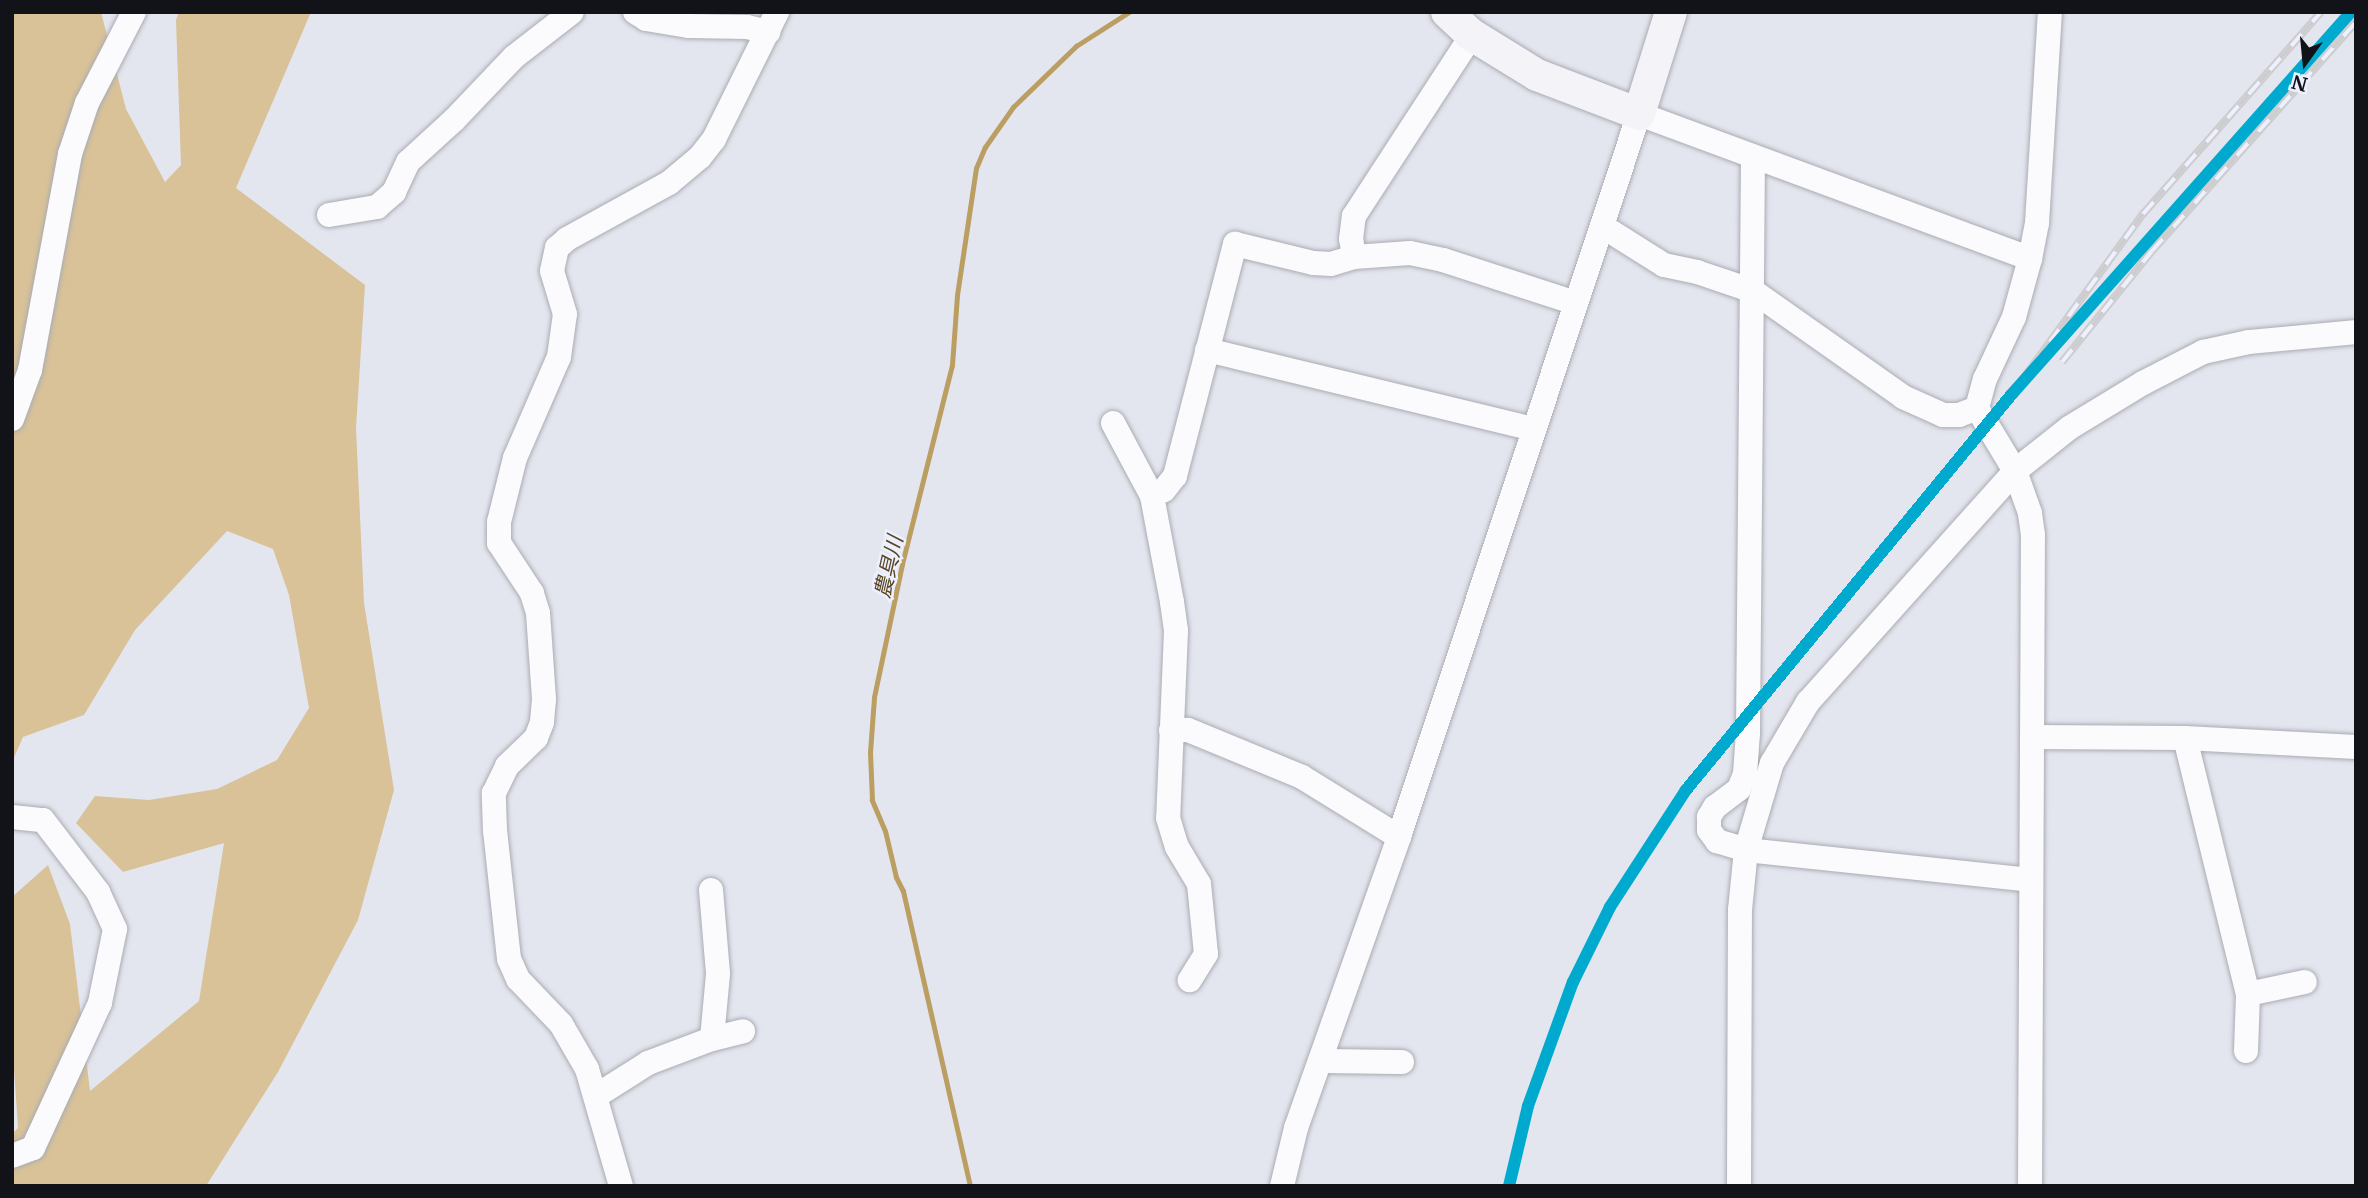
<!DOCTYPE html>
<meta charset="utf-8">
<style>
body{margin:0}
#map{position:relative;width:2368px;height:1198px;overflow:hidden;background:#e4e6ef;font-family:Merriweather,"Noto Sans JP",serif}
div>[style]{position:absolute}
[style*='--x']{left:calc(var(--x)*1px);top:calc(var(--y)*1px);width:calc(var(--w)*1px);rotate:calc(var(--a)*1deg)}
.forest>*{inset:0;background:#d9c298}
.stream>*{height:5px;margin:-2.5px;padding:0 2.5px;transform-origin:2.5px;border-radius:2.5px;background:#bb9e62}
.roads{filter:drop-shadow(0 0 2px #aaacb3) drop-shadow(0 0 2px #aaacb3)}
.minor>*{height:24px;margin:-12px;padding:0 12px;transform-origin:12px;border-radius:12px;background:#fbfbfd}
.major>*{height:32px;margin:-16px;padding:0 16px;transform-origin:16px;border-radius:16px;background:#f4f4f8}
.rail>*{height:8px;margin-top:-4px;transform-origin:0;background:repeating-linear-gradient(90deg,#edf0fe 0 16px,#cdcdd0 0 32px);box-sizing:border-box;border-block:2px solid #cdcdd0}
.rail-1>*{height:12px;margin:-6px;padding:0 6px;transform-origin:6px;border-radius:6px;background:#00a9ce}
span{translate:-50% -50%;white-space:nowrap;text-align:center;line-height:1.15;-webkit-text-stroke:5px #edf0fe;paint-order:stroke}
.water-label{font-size:21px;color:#594622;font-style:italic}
.frame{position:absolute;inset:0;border:14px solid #121319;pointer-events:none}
.north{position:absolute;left:2270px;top:28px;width:70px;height:70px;-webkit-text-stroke:5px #edf0fe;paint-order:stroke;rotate:195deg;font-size:19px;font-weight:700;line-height:28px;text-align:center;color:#121319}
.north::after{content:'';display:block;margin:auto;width:24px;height:32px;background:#121319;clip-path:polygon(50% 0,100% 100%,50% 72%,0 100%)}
</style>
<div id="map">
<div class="forest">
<i style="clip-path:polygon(12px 12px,101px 12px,126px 109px,165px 182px,181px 165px,176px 20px,179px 12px,311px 12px,236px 188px,365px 285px,356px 428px,364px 603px,394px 790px,358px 920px,278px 1072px,206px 1186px,12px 1186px,12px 1134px,18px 1128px,12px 1040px,12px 897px,48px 865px,70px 924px,90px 1091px,199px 1001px,224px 843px,123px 872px,76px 823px,95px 796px,149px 800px,217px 789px,277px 760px,309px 708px,289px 595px,273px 549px,227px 531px,135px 630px,84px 715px,23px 737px,12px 762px)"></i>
</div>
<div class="stream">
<i style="--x:970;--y:1186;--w:303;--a:-102.8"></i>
<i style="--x:903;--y:891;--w:16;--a:-117"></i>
<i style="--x:896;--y:877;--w:47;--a:-103.4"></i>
<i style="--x:885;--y:831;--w:34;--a:-113"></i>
<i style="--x:872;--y:800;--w:48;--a:-92.4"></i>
<i style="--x:870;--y:752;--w:55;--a:-85.8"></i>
<i style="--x:874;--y:697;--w:136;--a:-78.1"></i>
<i style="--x:902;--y:564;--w:205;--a:-75.9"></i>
<i style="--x:952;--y:365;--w:70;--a:-85.9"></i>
<i style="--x:957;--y:295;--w:128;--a:-81.5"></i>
<i style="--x:976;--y:168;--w:23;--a:-67"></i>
<i style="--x:985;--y:147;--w:49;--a:-55"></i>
<i style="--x:1013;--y:107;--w:88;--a:-44.1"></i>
<i style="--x:1076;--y:46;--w:63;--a:-32.7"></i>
</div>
<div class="roads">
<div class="minor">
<i style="--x:635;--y:12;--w:13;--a:32"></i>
<i style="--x:646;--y:19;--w:44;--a:9.2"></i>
<i style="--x:689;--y:26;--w:58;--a:1"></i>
<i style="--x:747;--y:27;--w:22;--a:13"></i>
<i style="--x:1753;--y:158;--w:575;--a:90.5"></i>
<i style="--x:1748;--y:733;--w:41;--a:94.2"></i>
<i style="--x:1745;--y:774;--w:16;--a:112"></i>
<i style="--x:1739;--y:789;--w:30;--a:143"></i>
<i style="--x:1715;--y:807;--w:12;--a:121"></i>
<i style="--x:1709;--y:817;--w:13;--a:90"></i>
<i style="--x:1709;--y:830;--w:14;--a:54"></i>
<i style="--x:1717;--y:841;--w:30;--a:17"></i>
<i style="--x:1746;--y:850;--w:286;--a:6"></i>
<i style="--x:329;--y:215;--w:49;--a:-9.5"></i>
<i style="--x:377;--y:207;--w:23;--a:-41"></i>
<i style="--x:394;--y:192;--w:33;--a:-65"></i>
<i style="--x:408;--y:162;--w:62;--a:-42.4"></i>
<i style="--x:454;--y:120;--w:87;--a:-46.4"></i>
<i style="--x:514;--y:57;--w:73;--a:-37.8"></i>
<i style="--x:1602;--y:226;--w:73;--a:32.2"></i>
<i style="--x:1664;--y:265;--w:34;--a:12"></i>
<i style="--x:1697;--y:272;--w:59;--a:18.7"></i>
<i style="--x:1753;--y:291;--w:184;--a:35.2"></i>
<i style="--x:1903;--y:397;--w:44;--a:24.2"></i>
<i style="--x:1943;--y:415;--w:16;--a:0"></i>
<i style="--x:1959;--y:415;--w:19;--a:-21"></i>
<i style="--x:1354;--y:257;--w:18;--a:-99"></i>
<i style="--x:1351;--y:239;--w:23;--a:-83"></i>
<i style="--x:1354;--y:216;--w:216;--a:-56.9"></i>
<i style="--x:1207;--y:350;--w:336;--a:13.6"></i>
<i style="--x:12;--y:419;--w:52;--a:-69.8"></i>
<i style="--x:30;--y:370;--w:220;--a:-79.5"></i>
<i style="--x:70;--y:154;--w:54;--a:-71.6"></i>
<i style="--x:87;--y:103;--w:102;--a:-62.7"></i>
<i style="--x:1113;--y:423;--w:83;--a:61.9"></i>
<i style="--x:1152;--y:496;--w:108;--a:79.3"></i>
<i style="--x:1172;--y:602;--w:29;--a:82"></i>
<i style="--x:1176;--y:631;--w:187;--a:92.4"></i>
<i style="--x:1168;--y:818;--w:30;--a:73"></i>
<i style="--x:1177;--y:847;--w:43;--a:59.3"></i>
<i style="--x:1199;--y:884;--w:70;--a:84.3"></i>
<i style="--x:1206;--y:954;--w:31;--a:122"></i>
<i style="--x:1152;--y:496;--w:13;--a:-27"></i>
<i style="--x:1164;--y:490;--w:18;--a:-52"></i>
<i style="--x:1175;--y:476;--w:240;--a:-75.5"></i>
<i style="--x:1235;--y:244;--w:80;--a:13.7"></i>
<i style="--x:1313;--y:263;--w:18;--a:3"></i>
<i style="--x:1331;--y:264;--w:24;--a:-17"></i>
<i style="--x:1354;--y:257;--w:56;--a:-4.1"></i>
<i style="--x:1410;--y:253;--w:34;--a:12"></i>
<i style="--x:1443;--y:260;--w:139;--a:18"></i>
<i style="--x:1171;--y:730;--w:17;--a:0"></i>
<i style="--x:1188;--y:730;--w:123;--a:22.4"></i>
<i style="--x:1302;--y:777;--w:114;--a:31.7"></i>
<i style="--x:2032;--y:737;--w:153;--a:0.4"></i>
<i style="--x:2185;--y:738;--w:171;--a:3"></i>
<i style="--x:2185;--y:738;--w:264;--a:76.2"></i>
<i style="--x:2248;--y:994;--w:57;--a:92"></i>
<i style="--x:12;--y:817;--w:31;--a:6"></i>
<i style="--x:43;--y:820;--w:91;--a:52.6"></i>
<i style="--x:98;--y:892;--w:41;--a:65.3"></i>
<i style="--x:115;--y:929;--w:76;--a:101.5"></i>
<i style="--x:100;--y:1003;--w:160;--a:114.8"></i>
<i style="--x:33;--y:1148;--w:22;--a:159"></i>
<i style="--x:711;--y:890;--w:84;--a:85.2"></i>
<i style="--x:718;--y:974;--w:65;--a:95.3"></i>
<i style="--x:2248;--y:994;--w:58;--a:-11.9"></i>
<i style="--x:1320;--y:1061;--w:82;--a:0.7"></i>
<i style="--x:596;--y:1096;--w:62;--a:-32.4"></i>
<i style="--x:648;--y:1063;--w:68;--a:-20.6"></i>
<i style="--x:712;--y:1039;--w:32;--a:-14"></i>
<i style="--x:621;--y:1186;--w:122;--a:-106.2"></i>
<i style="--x:587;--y:1069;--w:52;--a:-120"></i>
<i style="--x:561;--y:1024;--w:62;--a:-133.7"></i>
<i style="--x:518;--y:979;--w:22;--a:-114"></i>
<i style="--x:509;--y:959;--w:129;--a:-96.2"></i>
<i style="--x:495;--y:831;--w:38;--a:-92"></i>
<i style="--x:494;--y:793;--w:30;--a:-64"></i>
<i style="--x:507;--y:766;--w:40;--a:-44"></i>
<i style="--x:536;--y:738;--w:17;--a:-69"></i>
<i style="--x:542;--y:722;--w:23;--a:-85"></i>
<i style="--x:544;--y:699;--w:86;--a:-94"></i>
<i style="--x:538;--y:613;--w:21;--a:-107"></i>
<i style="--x:532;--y:593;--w:60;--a:-123.4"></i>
<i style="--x:499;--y:543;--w:21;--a:-90"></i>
<i style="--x:499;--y:522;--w:66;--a:-76"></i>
<i style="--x:515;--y:458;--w:110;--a:-66.5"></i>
<i style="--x:559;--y:357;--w:43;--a:-82.1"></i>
<i style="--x:565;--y:314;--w:45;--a:-106.8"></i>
<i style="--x:552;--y:271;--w:24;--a:-78"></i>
<i style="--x:557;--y:248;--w:13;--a:-42"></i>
<i style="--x:567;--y:239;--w:116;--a:-28.8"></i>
<i style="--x:669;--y:183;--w:40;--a:-40"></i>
<i style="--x:700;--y:157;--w:23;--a:-52"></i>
<i style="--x:714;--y:139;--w:142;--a:-63.6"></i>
<i style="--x:1282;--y:1186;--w:60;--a:-76.4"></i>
<i style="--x:1296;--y:1128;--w:309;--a:-70.5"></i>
<i style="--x:1399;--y:837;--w:762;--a:-71.64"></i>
<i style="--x:1639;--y:114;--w:417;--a:20.3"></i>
<i style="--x:1739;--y:1186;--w:276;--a:-89.8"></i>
<i style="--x:1740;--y:910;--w:60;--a:-84.3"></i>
<i style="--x:1746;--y:850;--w:91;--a:-73.4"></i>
<i style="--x:1772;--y:763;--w:71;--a:-59.5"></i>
<i style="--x:1808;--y:702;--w:310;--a:-48.1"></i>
<i style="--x:2015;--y:471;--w:69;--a:-38.5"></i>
<i style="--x:2069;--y:428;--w:87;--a:-31.3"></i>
<i style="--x:2143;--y:383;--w:68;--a:-27.3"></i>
<i style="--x:2203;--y:352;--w:47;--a:-12.3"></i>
<i style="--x:2249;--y:342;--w:107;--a:-5.3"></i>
<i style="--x:2030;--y:1186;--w:651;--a:-89.74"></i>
<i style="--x:2033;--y:535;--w:22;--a:-98"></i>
<i style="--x:2030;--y:513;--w:45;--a:-109.7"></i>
<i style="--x:2015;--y:471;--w:74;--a:-121.1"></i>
<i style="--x:1977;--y:408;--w:30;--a:-75"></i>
<i style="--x:1985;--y:379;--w:68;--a:-64.9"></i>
<i style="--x:2014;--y:317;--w:60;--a:-74.6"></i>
<i style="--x:2030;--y:259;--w:37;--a:-79"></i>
<i style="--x:2037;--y:223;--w:211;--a:-86.5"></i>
</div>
<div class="major">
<i style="--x:1447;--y:12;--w:34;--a:43"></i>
<i style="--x:1472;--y:35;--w:76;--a:31.6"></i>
<i style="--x:1537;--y:75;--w:109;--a:20.9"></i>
<i style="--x:1639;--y:114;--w:107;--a:-72.6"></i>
</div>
</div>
<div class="rail">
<i style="--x:2062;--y:362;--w:143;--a:-51"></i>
<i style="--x:2152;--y:251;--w:307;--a:-48.3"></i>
<i style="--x:2012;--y:394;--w:223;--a:-54"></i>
<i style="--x:2143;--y:214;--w:269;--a:-48.6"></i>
</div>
<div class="rail-1">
<i style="--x:1509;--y:1186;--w:82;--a:-76.6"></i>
<i style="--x:1528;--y:1106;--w:132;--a:-70.1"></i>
<i style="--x:1573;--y:982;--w:84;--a:-63.7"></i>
<i style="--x:1610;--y:907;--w:140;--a:-57"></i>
<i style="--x:1686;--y:790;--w:513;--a:-50.54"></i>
<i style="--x:2012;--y:394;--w:511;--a:-48.41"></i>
</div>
<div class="water-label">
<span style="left:889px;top:567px;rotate:-77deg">農具川</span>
</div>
<div class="frame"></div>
<div class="north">N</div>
</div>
